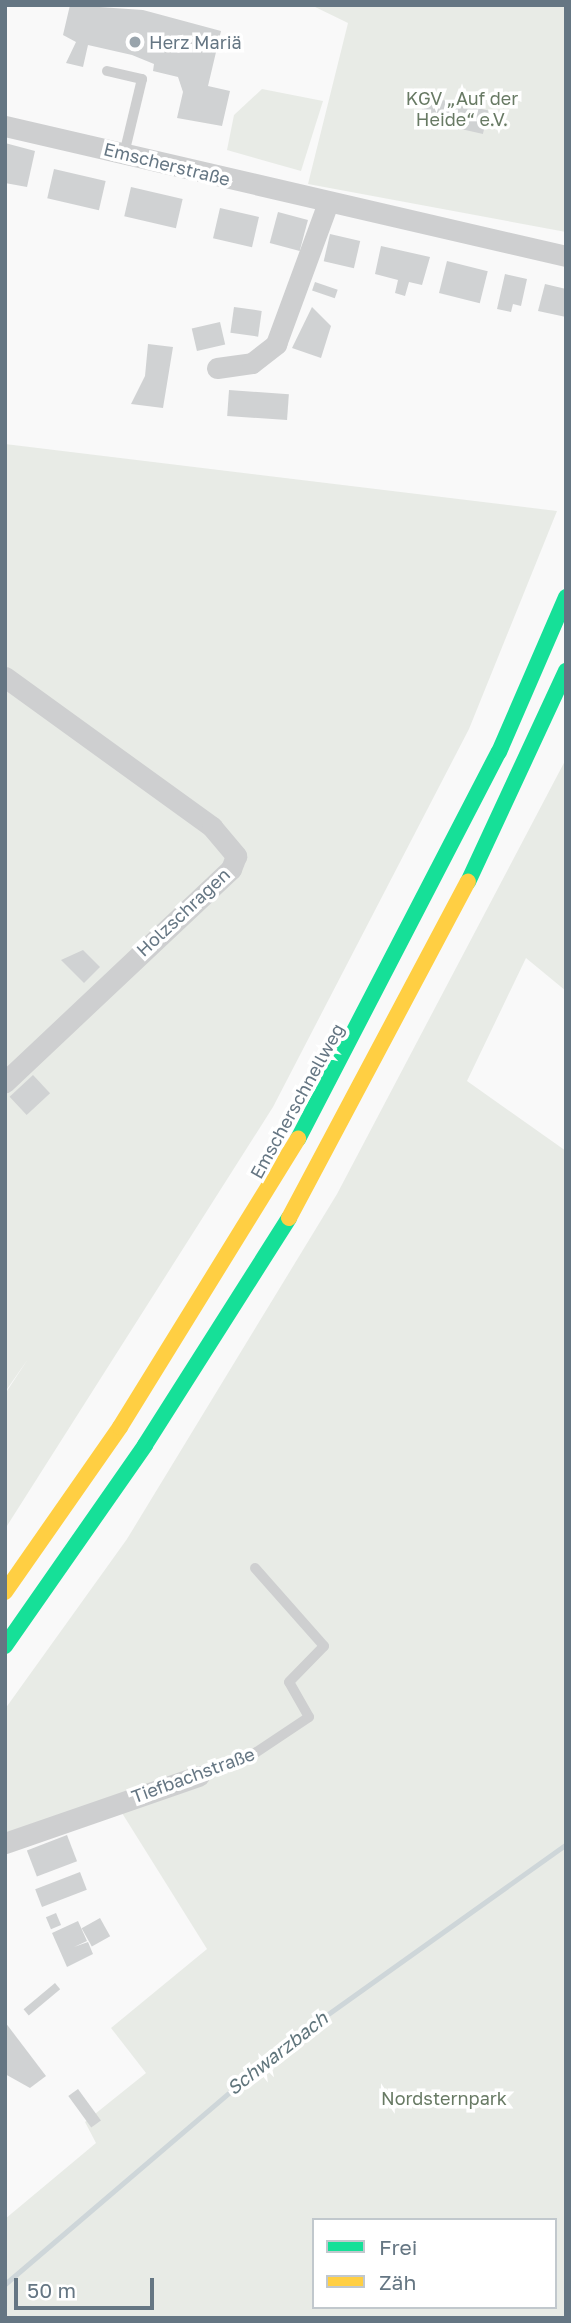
<!DOCTYPE html>
<meta charset="utf-8">
<style>
body{margin:0}
#map{position:relative;width:571px;height:2323px;overflow:hidden;background:#f9f9f9;font-family:"Golos Text",sans-serif}
div>[style]{position:absolute}
[style*='--x']{left:calc(var(--x)*1px);top:calc(var(--y)*1px);width:calc(var(--w)*1px);rotate:calc(var(--a)*1deg)}
.green>*{inset:0;background:#e8ebe6}
.stream>*{height:5px;margin:-2.5px;padding:0 2.5px;transform-origin:2.5px;border-radius:2.5px;background:#ced6d9}
.building>*{inset:0;background:#d0d2d3;transform-origin:0 0}
.lane>*{height:10px;margin:-5px;padding:0 5px;transform-origin:5px;border-radius:5px;background:#cecfd0}
.street>*{height:21px;margin:-10.5px;padding:0 10.5px;transform-origin:10.5px;border-radius:10.5px;background:#cecfd0}
.fast>*{height:16px;margin:-8px;padding:0 8px;transform-origin:8px;border-radius:8px;background:#16e098}
.slow>*{height:16px;margin:-8px;padding:0 8px;transform-origin:8px;border-radius:8px;background:#ffcf43}
.dots>*{width:19px;height:19px;translate:-50% -50%;box-sizing:border-box;border:4px solid #fff;border-radius:50%}
span{translate:-50% -50%;white-space:nowrap;text-align:center;line-height:1.15;-webkit-text-stroke:7px #fff;paint-order:stroke}
.poi-label{font-size:18px;color:#657683}
.left{translate:0 -50%;text-align:left}
.park-label{font-size:18px;color:#687a64}
.street-label{font-size:18px;color:#657683}
.water-label{font-size:19px;color:#60757c;font-style:italic}
.frame{position:absolute;inset:0;border:7px solid #657683;pointer-events:none}
.legend{position:absolute;left:312px;top:2218px;width:245px;height:91px;box-sizing:border-box;background:#fff;border:2px solid #c1c8cd;margin:0;padding:9px 12px;list-style:none;font-size:21px;color:#657683}
.legend li{display:flex;align-items:center;gap:14px;height:35px}
.legend b{width:35px;border:2px solid #c1c8cd}
.scale{position:absolute;left:14px;top:2278px;width:140px;height:32px;box-sizing:border-box;border:4px solid #657683;border-top:0;padding-left:9px;font-size:21px;line-height:24px;white-space:nowrap;color:#657683;-webkit-text-stroke:5px #fff;paint-order:stroke}
</style>
<div id="map">
<div class="green">
<i style="clip-path:polygon(311px 5px,566px 5px,566px 232px,308px 184px,348px 23px)"></i>
<i style="clip-path:polygon(262px 89px,323px 101px,301px 171px,227px 150px,234px 115px)"></i>
<i style="clip-path:polygon(5px 444px,557px 511px,469px 729px,273px 1107px,5px 1529px,5px 1394px,28px 1359px,5px 1392px)"></i>
<i style="clip-path:polygon(evenodd,566px 759px,566px 991px,526px 958px,467px 1081px,566px 1151px,566px 2318px,5px 2318px,5px 2219px,96px 2143px,85px 2122px,146px 2073px,111px 2028px,207px 1949px,117px 1805px,5px 1841px,5px 1709px,127px 1539px,337px 1194px,566px 759px,314px 2220px,555px 2220px,555px 2307px,314px 2307px,314px 2220px)"></i>
</div>
<div class="stream">
<i style="--x:5;--y:2284;--w:370;--a:-40.5"></i>
<i style="--x:286;--y:2044;--w:344;--a:-35.5"></i>
</div>
<div class="building">
<i style="clip-path:polygon(70px 5px,143px 10px,221px 31px,208px 86px,230px 91px,222px 126px,177px 118px,183px 92px,178px 77px,153px 71px,154px 64px,132px 55px,88px 45px,83px 67px,66px 63px,76px 42px,63px 35px)"></i>
<i style="left:425px;top:96px;width:65px;height:24px;rotate:13deg"></i>
<i style="clip-path:polygon(5px 143px,35px 151px,27px 187px,5px 183px)"></i>
<i style="left:54px;top:169px;width:53px;height:30px;rotate:13deg"></i>
<i style="left:131px;top:187px;width:53px;height:30px;rotate:13deg"></i>
<i style="left:220px;top:208px;width:40px;height:31px;rotate:13deg"></i>
<i style="left:278px;top:212px;width:31px;height:32px;rotate:15deg"></i>
<i style="left:330px;top:234px;width:31px;height:28px;rotate:13deg"></i>
<i style="clip-path:polygon(381px 246px,430px 257px,422px 285px,409px 282px,405px 296px,395px 293px,398px 280px,375px 274px)"></i>
<i style="left:447px;top:261px;width:42px;height:33px;rotate:14deg"></i>
<i style="clip-path:polygon(505px 274px,527px 279px,521px 306px,513px 304px,511px 312px,497px 309px)"></i>
<i style="left:315px;top:282px;width:24px;height:9px;rotate:19deg"></i>
<i style="clip-path:polygon(545px 284px,566px 289px,566px 317px,538px 311px)"></i>
<i style="left:234px;top:307px;width:28px;height:26px;rotate:8deg"></i>
<i style="clip-path:polygon(312px 307px,331px 326px,321px 358px,292px 348px)"></i>
<i style="left:220px;top:322px;width:23px;height:29px;rotate:77deg"></i>
<i style="clip-path:polygon(148px 344px,173px 347px,163px 408px,131px 404px,145px 376px)"></i>
<i style="left:229px;top:390px;width:60px;height:26px;rotate:4deg"></i>
<i style="clip-path:polygon(83px 950px,100px 967px,84px 983px,61px 960px)"></i>
<i style="left:33px;top:1075px;width:25px;height:32px;rotate:47deg"></i>
<i style="left:67px;top:1835px;width:28px;height:43px;rotate:69deg"></i>
<i style="left:80px;top:1872px;width:19px;height:48px;rotate:69deg"></i>
<i style="left:56px;top:1913px;width:13px;height:11px;rotate:67deg"></i>
<i style="left:100px;top:1918px;width:21px;height:21px;rotate:61deg"></i>
<i style="clip-path:polygon(78px 1921px,87px 1941px,74px 1947px,88px 1942px,93px 1954px,67px 1967px,52px 1933px)"></i>
<i style="left:55px;top:1983px;width:8px;height:41px;rotate:50deg"></i>
<i style="clip-path:polygon(5px 2022px,46px 2076px,30px 2088px,5px 2074px)"></i>
<i style="left:78px;top:2089px;width:39px;height:12px;rotate:54deg"></i>
</div>
<div class="lane">
<i style="--x:107;--y:71;--w:36;--a:13"></i>
<i style="--x:142;--y:79;--w:77;--a:103.5"></i>
<i style="--x:199;--y:1776;--w:53;--a:-20.8"></i>
<i style="--x:249;--y:1757;--w:72;--a:-33.7"></i>
<i style="--x:309;--y:1717;--w:40;--a:-119.7"></i>
<i style="--x:289;--y:1682;--w:50;--a:-45.8"></i>
<i style="--x:324;--y:1646;--w:104;--a:-131.5"></i>
</div>
<div class="street">
<i style="--x:5;--y:126;--w:576;--a:13.05"></i>
<i style="--x:217;--y:368;--w:35;--a:-8"></i>
<i style="--x:252;--y:363;--w:31;--a:-38"></i>
<i style="--x:276;--y:344;--w:150;--a:-69.8"></i>
<i style="--x:5;--y:677;--w:256;--a:35.9"></i>
<i style="--x:212;--y:827;--w:38;--a:50"></i>
<i style="--x:236;--y:856;--w:14;--a:111"></i>
<i style="--x:231;--y:869;--w:311;--a:136.7"></i>
<i style="--x:5;--y:1843;--w:205;--a:-19.1"></i>
</div>
<div class="fast">
<i style="--x:468;--y:882;--w:233;--a:-65.1"></i>
<i style="--x:298;--y:1139;--w:436;--a:-62.6"></i>
<i style="--x:499;--y:752;--w:169;--a:-66.6"></i>
<i style="--x:5;--y:1646;--w:245;--a:-55.1"></i>
<i style="--x:145;--y:1445;--w:269;--a:-57.6"></i>
</div>
<div class="slow">
<i style="--x:289;--y:1218;--w:381;--a:-62"></i>
<i style="--x:5;--y:1592;--w:201;--a:-55.1"></i>
<i style="--x:120;--y:1427;--w:339;--a:-58.3"></i>
</div>
<div class="dots">
<i style="left:135px;top:42px;background:#99a4ac"></i>
</div>
<div class="poi-label">
<span class="left" style="left:149px;top:42px">Herz Mariä</span>
</div>
<div class="park-label">
<span style="left:462px;top:109px">KGV „Auf der<br>Heide“ e.V.</span>
<span style="left:444px;top:2098px">Nordsternpark</span>
</div>
<div class="street-label">
<span style="left:167px;top:164px;rotate:14deg">Emscherstraße</span>
<span style="left:183px;top:912px;rotate:-43deg">Holzschragen</span>
<span style="left:297px;top:1101px;rotate:-61deg">Emscherschnellweg</span>
<span style="left:193px;top:1775px;rotate:-20deg">Tiefbachstraße</span>
</div>
<div class="water-label">
<span style="left:277px;top:2053px;rotate:-38deg">Schwarzbach</span>
</div>
<div class="frame"></div>
<ul class="legend">
<li><b style="height:9px;background:#16e098"></b>Frei</li>
<li><b style="height:9px;background:#ffcf43"></b>Zäh</li>
</ul>
<div class="scale">50 m</div>
</div>
